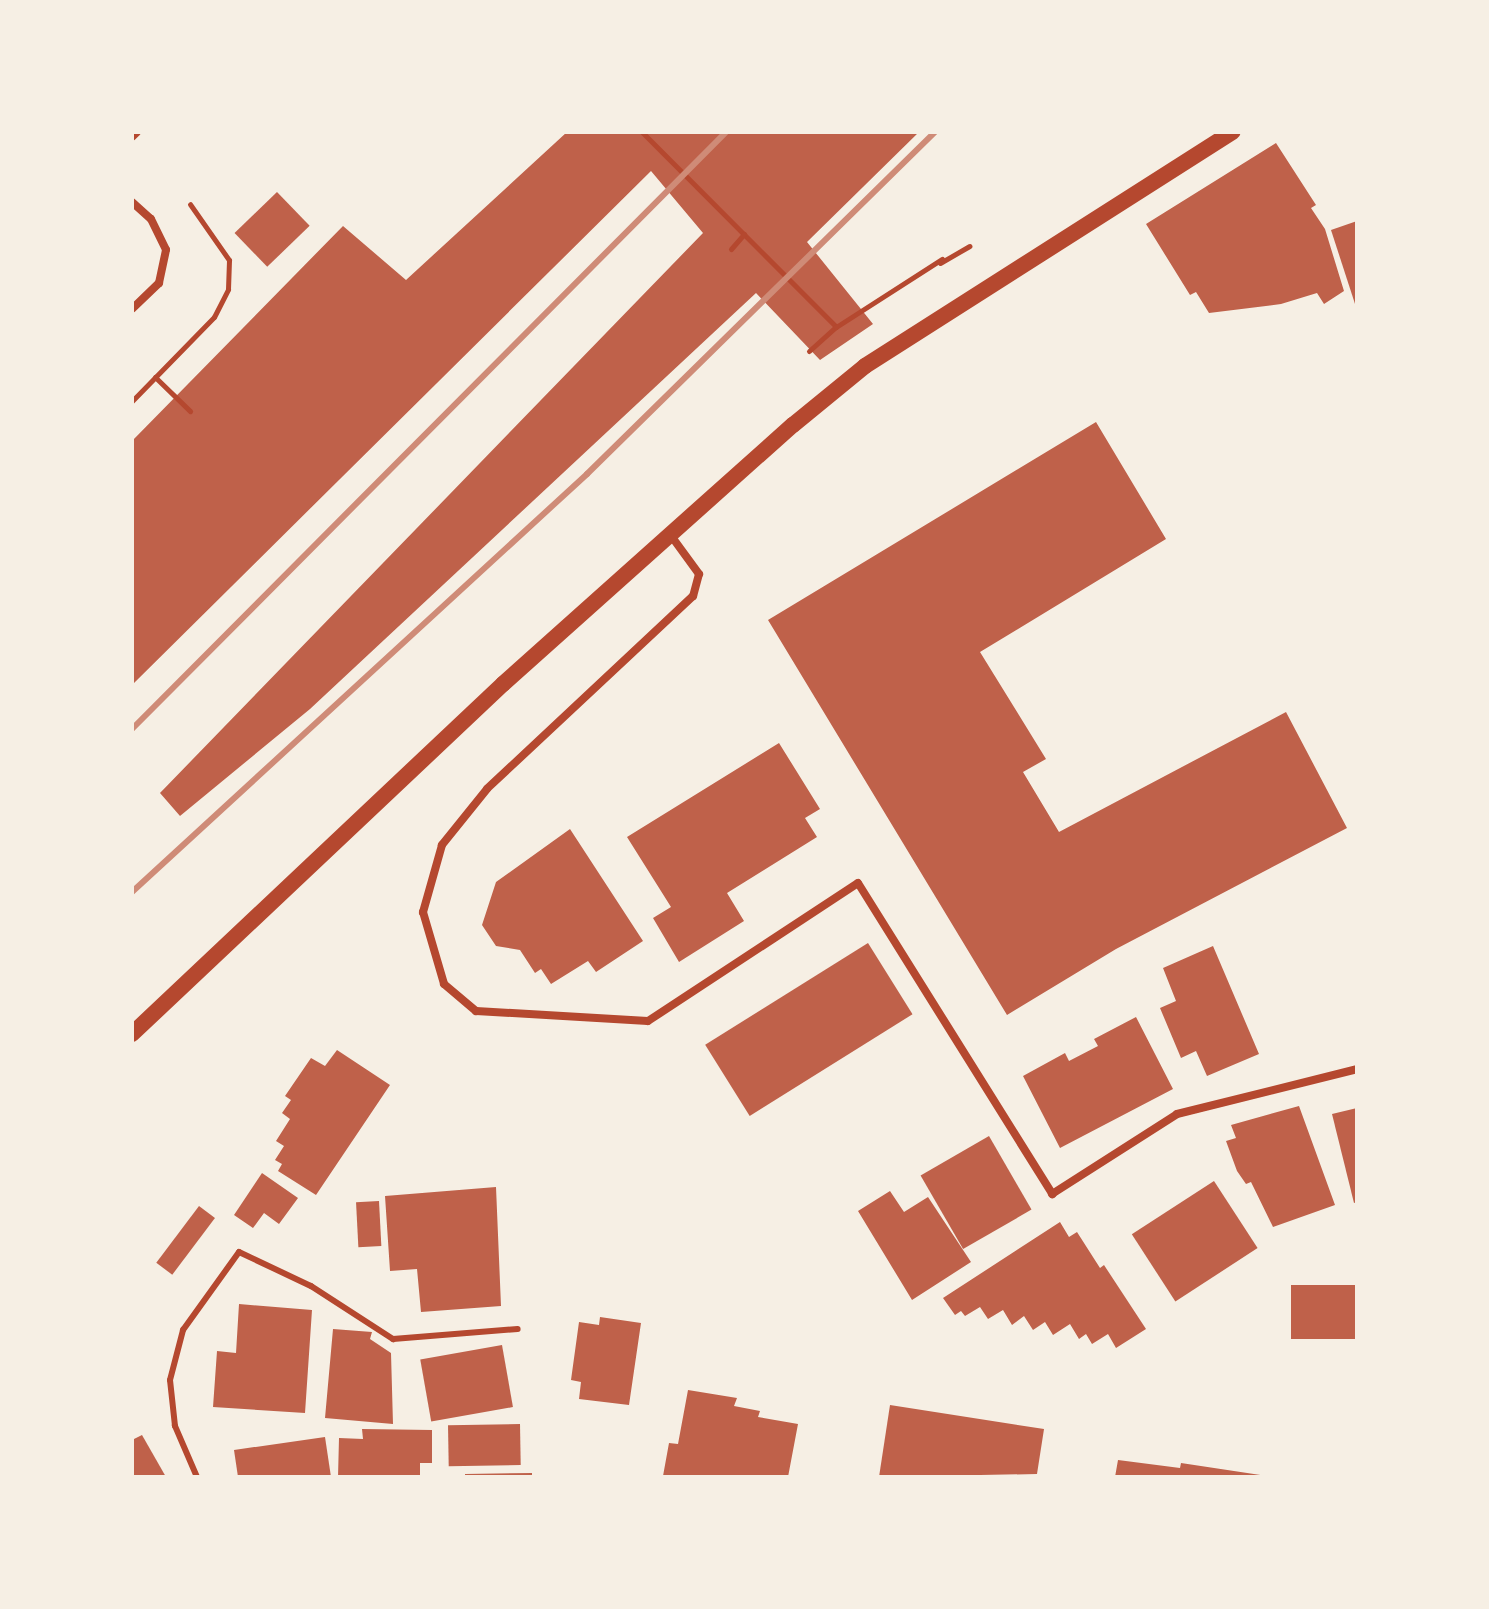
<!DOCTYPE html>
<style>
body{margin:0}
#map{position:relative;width:1489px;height:1609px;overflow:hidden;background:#f6efe4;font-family:"Asap Condensed",sans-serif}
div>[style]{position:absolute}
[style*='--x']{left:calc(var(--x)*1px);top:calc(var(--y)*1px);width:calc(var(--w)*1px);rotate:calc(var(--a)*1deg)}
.building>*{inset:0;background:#bf614a;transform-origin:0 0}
.path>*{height:5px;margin:-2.5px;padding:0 2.5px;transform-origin:2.5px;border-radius:2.5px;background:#b5482f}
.service>*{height:6px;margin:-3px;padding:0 3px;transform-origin:3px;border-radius:3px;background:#b5482f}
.minor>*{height:8px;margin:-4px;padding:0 4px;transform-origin:4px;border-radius:4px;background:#b5482f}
.secondary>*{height:16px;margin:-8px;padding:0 8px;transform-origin:8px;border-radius:8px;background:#b5482f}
.rail>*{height:6px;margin:-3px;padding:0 3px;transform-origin:3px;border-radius:3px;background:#cf8b77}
span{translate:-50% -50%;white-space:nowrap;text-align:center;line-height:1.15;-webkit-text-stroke:8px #f6efe4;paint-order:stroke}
.frame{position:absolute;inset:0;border:134px solid #f6efe4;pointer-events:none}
</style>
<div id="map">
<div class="building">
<i style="clip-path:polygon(567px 132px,919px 132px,807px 242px,873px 324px,820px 360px,756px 293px,310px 709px,180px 816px,160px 793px,703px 233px,651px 171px,132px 685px,132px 441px,343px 226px,406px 280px)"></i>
<i style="clip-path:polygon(1276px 143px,1316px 205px,1311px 208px,1325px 229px,1344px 291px,1324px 304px,1317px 293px,1281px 304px,1209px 313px,1196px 292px,1190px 295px,1146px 224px)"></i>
<i style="left:277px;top:192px;width:47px;height:59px;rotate:46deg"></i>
<i style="clip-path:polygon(1357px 221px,1357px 307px,1356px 307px,1331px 230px)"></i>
<i style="clip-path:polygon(1096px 422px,1166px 539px,980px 652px,1046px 759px,1023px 772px,1059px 832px,1286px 712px,1347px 828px,1116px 949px,1007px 1015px,768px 620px)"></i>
<i style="clip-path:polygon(779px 743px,820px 809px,805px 818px,817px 837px,727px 893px,744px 921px,679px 962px,653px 918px,671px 907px,627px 837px)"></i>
<i style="clip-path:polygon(570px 829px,643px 941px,596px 972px,588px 961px,551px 984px,541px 969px,535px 973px,520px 950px,496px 946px,482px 925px,496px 882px)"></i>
<i style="left:868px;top:943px;width:84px;height:192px;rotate:58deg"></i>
<i style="clip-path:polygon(1213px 946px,1259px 1054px,1207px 1076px,1196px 1051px,1181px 1058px,1160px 1008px,1176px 1001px,1163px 968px)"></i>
<i style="clip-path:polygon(1136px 1017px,1173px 1089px,1060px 1148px,1023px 1076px,1065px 1053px,1069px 1061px,1098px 1046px,1094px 1039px)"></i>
<i style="clip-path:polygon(337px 1050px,390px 1085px,316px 1195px,278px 1171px,282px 1164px,275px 1160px,284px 1146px,276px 1141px,290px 1119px,282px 1113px,291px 1100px,285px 1096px,311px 1058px,325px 1066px)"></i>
<i style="clip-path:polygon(1299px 1106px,1335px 1205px,1273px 1227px,1251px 1182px,1246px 1184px,1237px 1171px,1226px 1141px,1236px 1138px,1231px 1125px)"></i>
<i style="clip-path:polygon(1357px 1108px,1357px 1202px,1354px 1203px,1332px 1114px)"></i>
<i style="left:989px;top:1136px;width:85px;height:79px;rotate:60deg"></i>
<i style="clip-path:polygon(262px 1173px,298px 1198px,279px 1224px,264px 1213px,253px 1228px,234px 1215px)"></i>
<i style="left:1214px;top:1181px;width:80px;height:98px;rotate:57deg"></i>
<i style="clip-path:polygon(496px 1187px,501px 1306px,421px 1312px,417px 1269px,390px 1271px,385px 1196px)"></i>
<i style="clip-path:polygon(890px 1191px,904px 1212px,928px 1197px,971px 1262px,912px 1300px,858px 1211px)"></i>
<i style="left:379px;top:1201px;width:45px;height:23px;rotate:87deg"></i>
<i style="left:199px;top:1206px;width:20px;height:71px;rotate:37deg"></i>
<i style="clip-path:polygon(1060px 1222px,1069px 1237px,1077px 1232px,1100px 1268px,1104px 1265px,1146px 1329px,1116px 1348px,1108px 1334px,1092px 1344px,1086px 1334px,1079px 1339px,1070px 1324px,1053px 1335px,1045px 1322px,1033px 1330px,1024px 1316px,1012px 1325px,1003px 1310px,988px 1319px,980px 1307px,965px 1316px,961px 1311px,955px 1315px,943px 1298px)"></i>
<i style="left:1357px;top:1285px;width:54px;height:66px;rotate:90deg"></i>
<i style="clip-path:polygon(239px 1304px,312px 1310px,305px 1413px,213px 1407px,217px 1351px,236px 1353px)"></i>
<i style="clip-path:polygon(600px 1317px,641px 1323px,629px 1405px,579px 1399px,581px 1382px,571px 1380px,579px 1322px,599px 1325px)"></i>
<i style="clip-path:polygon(333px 1329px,372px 1332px,370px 1339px,391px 1353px,393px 1424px,325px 1418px)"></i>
<i style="left:502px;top:1345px;width:63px;height:83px;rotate:80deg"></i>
<i style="clip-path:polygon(688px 1390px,737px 1398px,734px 1406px,760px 1411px,758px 1417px,798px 1424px,788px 1477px,663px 1476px,669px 1443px,678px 1444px)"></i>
<i style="clip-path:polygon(890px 1405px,1044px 1429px,1037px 1474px,879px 1477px)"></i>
<i style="left:520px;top:1424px;width:41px;height:72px;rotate:89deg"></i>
<i style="clip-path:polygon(362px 1429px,432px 1430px,432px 1463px,420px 1463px,420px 1477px,338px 1477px,339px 1438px,363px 1439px)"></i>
<i style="clip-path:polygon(142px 1435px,166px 1477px,132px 1477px,132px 1440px)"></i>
<i style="clip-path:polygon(325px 1437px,331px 1477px,238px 1477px,234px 1450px)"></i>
<i style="clip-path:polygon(1118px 1460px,1180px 1468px,1181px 1463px,1273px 1477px,1115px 1477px)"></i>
<i style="clip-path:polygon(532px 1473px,532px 1477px,465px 1477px,465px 1474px)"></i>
</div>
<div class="path">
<i style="--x:642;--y:132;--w:275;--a:45.1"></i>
<i style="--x:731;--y:249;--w:20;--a:-49"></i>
<i style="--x:940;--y:263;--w:34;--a:-30"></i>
<i style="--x:809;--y:351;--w:36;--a:-42"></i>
<i style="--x:836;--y:327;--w:126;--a:-32.7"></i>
<i style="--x:155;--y:377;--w:49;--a:44.2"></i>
<i style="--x:132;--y:401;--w:117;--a:-45.7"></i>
<i style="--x:214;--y:317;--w:31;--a:-63"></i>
<i style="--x:228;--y:289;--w:29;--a:-88"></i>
<i style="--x:229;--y:260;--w:68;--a:-124.9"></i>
</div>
<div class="service">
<i style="--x:197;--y:1477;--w:56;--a:-113.3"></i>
<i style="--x:175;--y:1426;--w:46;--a:-96.2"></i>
<i style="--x:170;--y:1380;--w:52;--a:-75.4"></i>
<i style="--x:183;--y:1330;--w:96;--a:-54.3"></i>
<i style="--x:239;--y:1252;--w:80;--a:25.3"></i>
<i style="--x:311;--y:1286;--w:98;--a:32.9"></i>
<i style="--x:393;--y:1339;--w:125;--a:-4.6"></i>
</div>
<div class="minor">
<i style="--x:132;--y:137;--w:7;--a:-45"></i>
<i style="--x:132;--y:202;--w:25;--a:42"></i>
<i style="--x:151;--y:219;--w:34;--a:64"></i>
<i style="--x:166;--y:250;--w:34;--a:102"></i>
<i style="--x:159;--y:283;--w:37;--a:136"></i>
<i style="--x:672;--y:537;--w:46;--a:53.9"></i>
<i style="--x:699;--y:574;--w:23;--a:105"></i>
<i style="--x:693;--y:596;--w:282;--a:136.9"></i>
<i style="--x:487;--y:789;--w:72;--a:128.8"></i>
<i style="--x:442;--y:845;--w:70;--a:105.8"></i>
<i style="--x:423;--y:912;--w:75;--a:73.7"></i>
<i style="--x:444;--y:984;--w:42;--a:40.2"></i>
<i style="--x:476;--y:1011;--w:172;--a:3.3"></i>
<i style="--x:648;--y:1021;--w:251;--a:-33.3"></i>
<i style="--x:858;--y:883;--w:367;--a:58"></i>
<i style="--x:1052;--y:1194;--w:148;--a:-32.6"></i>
<i style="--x:1177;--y:1114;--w:186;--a:-14"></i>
</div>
<div class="secondary">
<i style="--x:132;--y:1034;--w:510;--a:-43.33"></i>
<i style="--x:503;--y:684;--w:389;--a:-41.8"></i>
<i style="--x:793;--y:425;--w:93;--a:-39.3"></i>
<i style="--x:865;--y:366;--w:436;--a:-32.5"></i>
</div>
<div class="rail">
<i style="--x:132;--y:729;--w:842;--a:-45.14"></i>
<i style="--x:132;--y:892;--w:618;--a:-42.57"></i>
<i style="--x:587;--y:474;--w:488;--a:-44.5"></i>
</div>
<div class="frame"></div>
</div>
